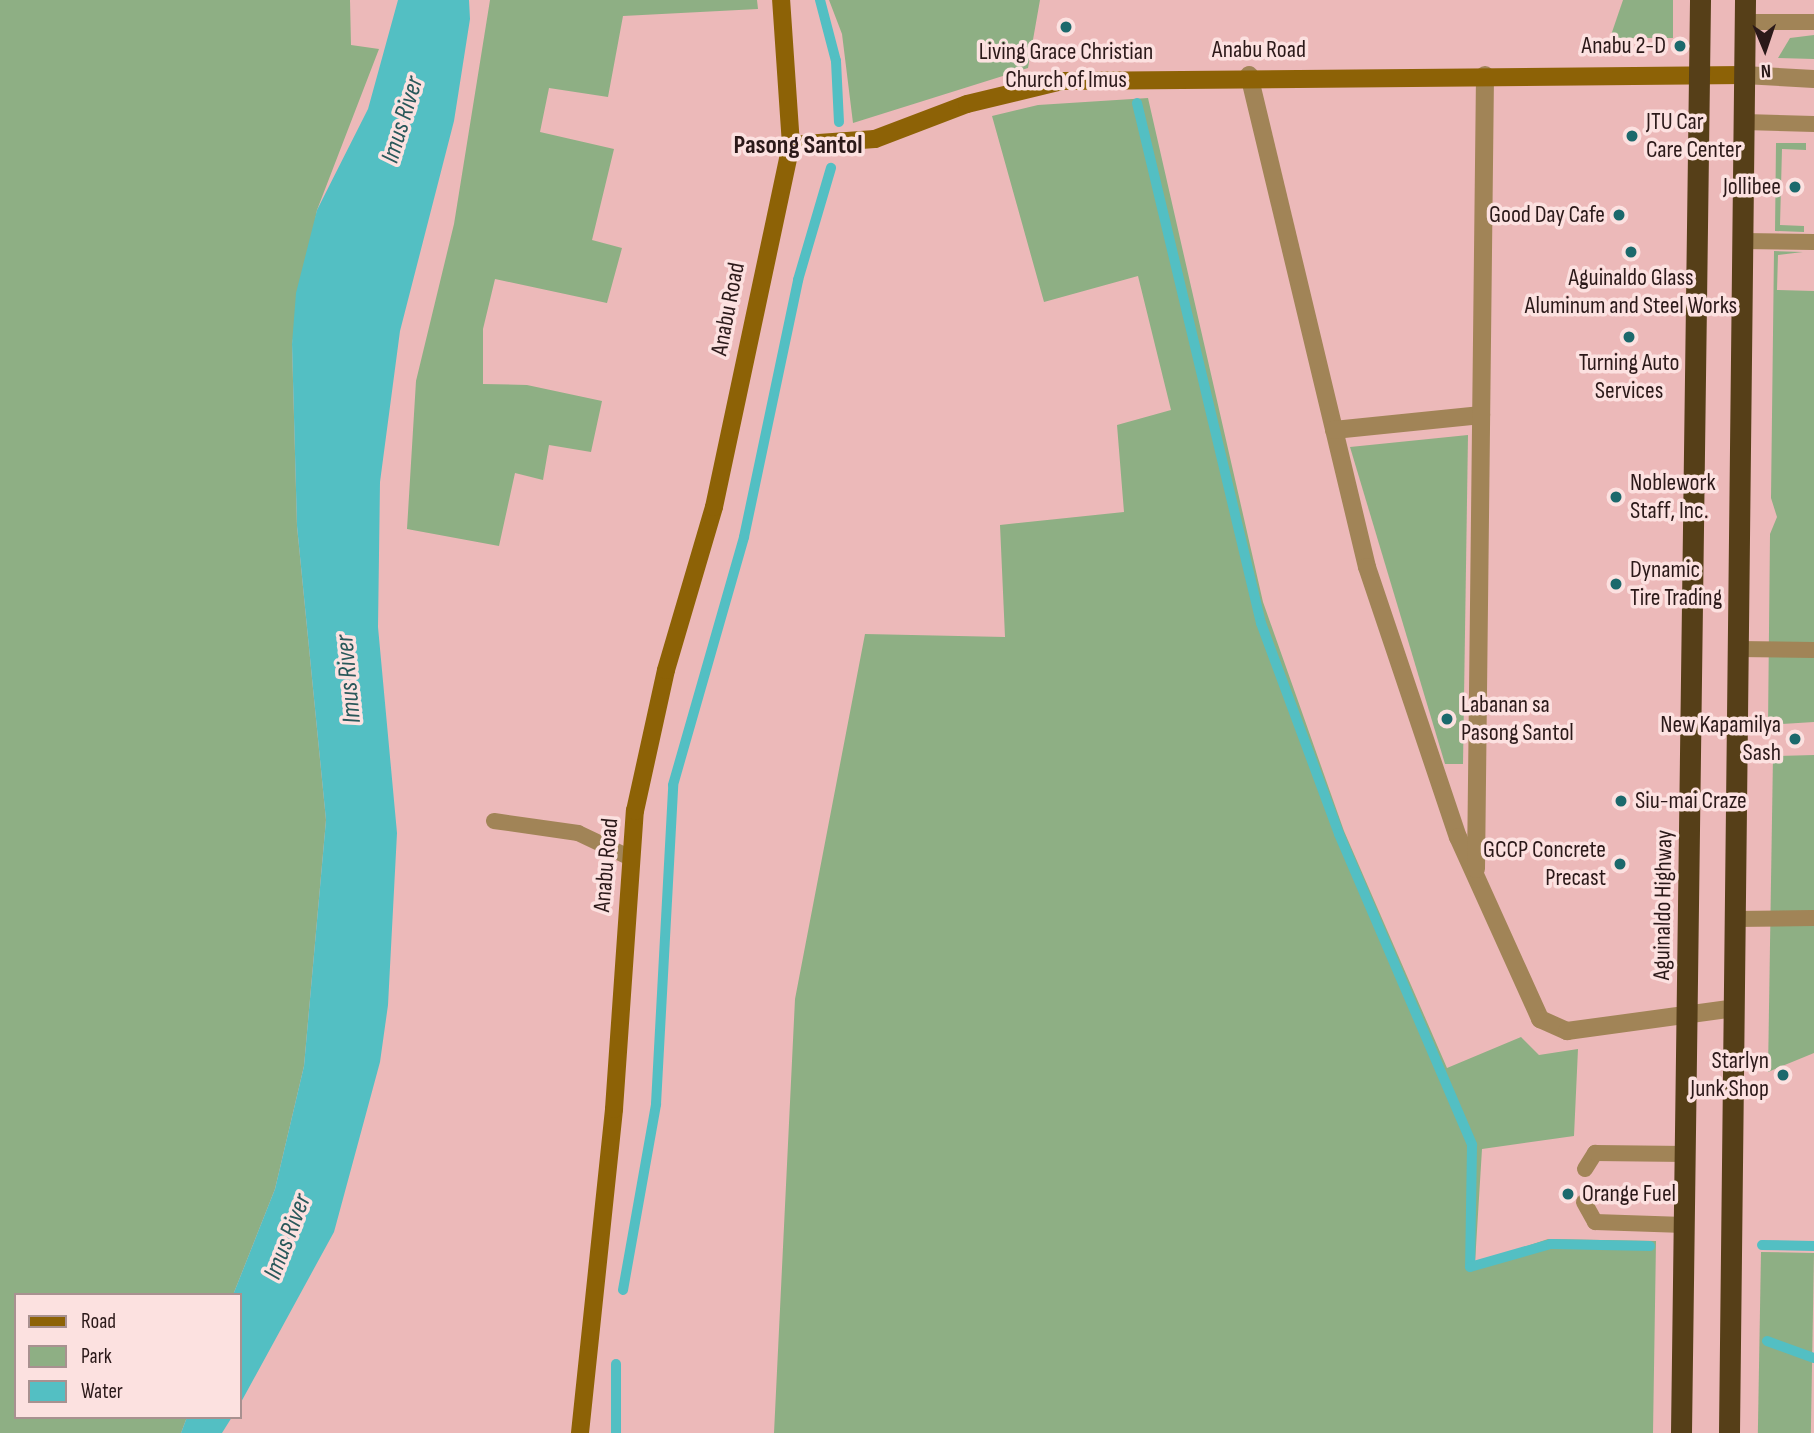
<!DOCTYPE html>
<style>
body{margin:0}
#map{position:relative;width:1814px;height:1433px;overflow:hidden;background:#ecb9b9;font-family:"Sofia Sans Condensed",sans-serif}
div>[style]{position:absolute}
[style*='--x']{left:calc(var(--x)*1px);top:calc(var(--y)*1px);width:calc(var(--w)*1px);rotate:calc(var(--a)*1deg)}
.green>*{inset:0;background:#8eaf84;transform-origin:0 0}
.water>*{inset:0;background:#53bfc3}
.stream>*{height:10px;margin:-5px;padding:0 5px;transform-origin:5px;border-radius:5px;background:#53bfc3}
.lane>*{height:16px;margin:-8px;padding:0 8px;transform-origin:8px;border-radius:8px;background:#a18457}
.street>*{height:18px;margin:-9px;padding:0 9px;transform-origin:9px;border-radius:9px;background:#a18457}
.secondary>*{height:18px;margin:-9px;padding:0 9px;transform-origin:9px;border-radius:9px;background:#8d6206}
.highway>*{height:21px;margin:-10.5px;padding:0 10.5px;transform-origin:10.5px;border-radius:10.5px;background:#563f18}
.dots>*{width:19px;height:19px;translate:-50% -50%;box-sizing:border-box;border:4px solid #fce1e0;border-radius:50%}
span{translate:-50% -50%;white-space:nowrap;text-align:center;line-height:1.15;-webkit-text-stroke:7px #fce1e0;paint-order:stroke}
.poi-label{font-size:24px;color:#2b1919}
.right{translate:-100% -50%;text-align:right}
.left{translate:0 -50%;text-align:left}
.street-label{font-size:24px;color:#2b1919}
.water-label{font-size:26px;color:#29585a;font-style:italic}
.neighbourhood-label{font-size:26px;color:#2b1919;font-weight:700}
.legend{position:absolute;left:14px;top:1293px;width:228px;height:126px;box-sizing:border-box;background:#fce1e0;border:2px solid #a89190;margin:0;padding:9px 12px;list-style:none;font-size:21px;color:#2b1919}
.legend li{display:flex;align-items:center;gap:14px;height:35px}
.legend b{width:35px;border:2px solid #a89190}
.north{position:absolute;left:1730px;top:14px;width:70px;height:70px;-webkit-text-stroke:5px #fce1e0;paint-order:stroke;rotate:178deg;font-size:19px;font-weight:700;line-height:28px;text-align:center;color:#2b1919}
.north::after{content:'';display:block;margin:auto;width:24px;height:32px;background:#2b1919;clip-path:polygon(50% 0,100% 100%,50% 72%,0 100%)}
</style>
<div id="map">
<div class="green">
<i style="clip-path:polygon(0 0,350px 0,351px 45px,379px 49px,317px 210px,292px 344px,297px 526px,326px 820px,304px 1066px,275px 1189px,233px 1295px,16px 1295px,16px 1417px,187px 1417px,181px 1433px,0 1433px)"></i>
<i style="clip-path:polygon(490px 0,757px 0,758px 9px,623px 16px,608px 97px,549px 88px,540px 132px,614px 149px,592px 240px,622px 248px,607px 303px,495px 279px,483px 329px,483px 384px,527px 385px,602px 401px,591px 452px,549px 445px,543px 480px,515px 473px,499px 546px,407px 529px,416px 381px,454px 224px)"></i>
<i style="clip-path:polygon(829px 0,1040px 0,1028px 68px,853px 123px,842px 34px)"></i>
<i style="clip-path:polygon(1623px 0,1673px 0,1673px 38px,1610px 38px)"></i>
<i style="clip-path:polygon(1814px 35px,1814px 59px,1778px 58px,1790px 38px)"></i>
<i style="clip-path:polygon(1148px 98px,1263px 602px,1344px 831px,1447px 1068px,1521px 1037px,1539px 1055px,1578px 1049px,1574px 1136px,1482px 1149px,1475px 1263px,1548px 1239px,1656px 1241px,1653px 1433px,774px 1433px,795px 999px,865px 634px,1005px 637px,1000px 525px,1124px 512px,1117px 425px,1171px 410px,1138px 276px,1044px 302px,992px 116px,1038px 105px)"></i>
<i style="clip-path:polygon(1776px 143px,1806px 143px,1806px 150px,1782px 149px,1780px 225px,1804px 226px,1804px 232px,1775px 231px)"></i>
<i style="clip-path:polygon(1774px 251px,1803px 252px,1778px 255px,1777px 290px,1814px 291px,1814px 722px,1768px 725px,1770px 534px,1777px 517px,1771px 498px)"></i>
<i style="clip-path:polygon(1468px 435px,1463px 764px,1445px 764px,1350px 447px)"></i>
<i style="clip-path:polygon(1814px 755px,1814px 1053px,1768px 1072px,1773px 756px)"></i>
<i style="left:1761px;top:1252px;width:53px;height:181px;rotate:1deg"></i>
</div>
<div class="water">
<i style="clip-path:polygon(398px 0,469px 0,470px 19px,454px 121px,400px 331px,380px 482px,378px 627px,397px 833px,388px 1005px,380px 1062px,334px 1232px,240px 1404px,240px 1295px,233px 1295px,275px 1189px,304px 1066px,326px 820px,297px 526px,292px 344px,296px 293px,317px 210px,368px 109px)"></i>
<i style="clip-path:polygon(187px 1417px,232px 1417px,222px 1433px,181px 1433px)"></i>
</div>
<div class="stream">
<i style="--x:820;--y:0;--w:63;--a:75.3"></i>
<i style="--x:836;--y:61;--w:61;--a:87.2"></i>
<i style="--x:1137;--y:103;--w:535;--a:76.59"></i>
<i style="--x:1261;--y:623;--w:225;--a:69.7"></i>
<i style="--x:1339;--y:834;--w:338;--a:66.8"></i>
<i style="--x:1472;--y:1145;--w:122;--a:90.9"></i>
<i style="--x:1470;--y:1267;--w:84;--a:-15.9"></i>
<i style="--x:1551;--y:1244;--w:99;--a:1.2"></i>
<i style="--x:1762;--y:1245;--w:52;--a:1.1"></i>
<i style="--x:623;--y:1290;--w:189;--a:-79.9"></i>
<i style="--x:656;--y:1104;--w:319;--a:-86.9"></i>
<i style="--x:673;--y:785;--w:258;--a:-74"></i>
<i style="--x:744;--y:537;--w:263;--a:-78.1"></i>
<i style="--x:798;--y:280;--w:117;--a:-73.6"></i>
<i style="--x:1767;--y:1341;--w:50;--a:19.9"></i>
<i style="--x:616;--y:1364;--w:69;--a:90"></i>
</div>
<div class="lane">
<i style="--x:1745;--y:22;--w:69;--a:0"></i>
<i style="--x:1744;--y:122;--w:70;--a:1.6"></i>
<i style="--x:1742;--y:241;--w:72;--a:0.8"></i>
<i style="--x:1738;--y:649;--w:76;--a:0.8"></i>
<i style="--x:494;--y:821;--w:85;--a:8.1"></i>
<i style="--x:578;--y:833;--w:59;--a:25.3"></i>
<i style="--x:1735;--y:919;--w:79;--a:-0.7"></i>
<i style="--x:1585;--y:1169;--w:19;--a:-58"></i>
<i style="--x:1595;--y:1153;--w:91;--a:0.6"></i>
<i style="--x:1584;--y:1202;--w:23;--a:61"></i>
<i style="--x:1595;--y:1222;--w:89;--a:1.9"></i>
</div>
<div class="street">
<i style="--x:1249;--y:75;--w:506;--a:76.51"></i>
<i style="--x:1367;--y:567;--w:285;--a:71.4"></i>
<i style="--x:1458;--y:837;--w:200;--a:65.7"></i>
<i style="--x:1540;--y:1019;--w:30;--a:24"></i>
<i style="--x:1567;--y:1031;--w:169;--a:-7.8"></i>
<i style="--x:1744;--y:75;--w:70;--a:3.3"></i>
<i style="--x:1334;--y:430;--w:148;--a:-5.8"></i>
<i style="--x:1476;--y:869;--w:794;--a:-89.35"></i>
</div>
<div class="secondary">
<i style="--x:791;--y:145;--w:84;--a:-4.1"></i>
<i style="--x:875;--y:139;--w:98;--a:-20.8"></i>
<i style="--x:967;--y:104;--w:98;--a:-13.6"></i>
<i style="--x:1062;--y:81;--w:682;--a:-0.5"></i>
<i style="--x:580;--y:1433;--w:326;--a:-84"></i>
<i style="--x:614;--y:1109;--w:299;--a:-86"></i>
<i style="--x:635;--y:811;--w:144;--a:-77.6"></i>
<i style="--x:666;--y:670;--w:170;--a:-73.6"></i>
<i style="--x:714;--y:507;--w:370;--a:-78"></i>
<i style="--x:791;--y:145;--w:145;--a:-93.9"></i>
</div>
<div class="highway">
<i style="--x:1681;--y:1433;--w:1433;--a:-89.24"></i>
<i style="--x:1729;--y:1433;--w:1433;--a:-89.36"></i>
</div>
<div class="dots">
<i style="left:1066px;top:27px;background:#1c696c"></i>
<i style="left:1680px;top:46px;background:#1c696c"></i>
<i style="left:1632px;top:136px;background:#1c696c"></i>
<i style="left:1795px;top:187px;background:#1c696c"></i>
<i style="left:1619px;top:215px;background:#1c696c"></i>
<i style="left:1631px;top:252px;background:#1c696c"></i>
<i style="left:1629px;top:337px;background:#1c696c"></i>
<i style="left:1616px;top:497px;background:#1c696c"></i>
<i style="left:1616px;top:584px;background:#1c696c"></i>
<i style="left:1447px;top:719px;background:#1c696c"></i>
<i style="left:1795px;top:739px;background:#1c696c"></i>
<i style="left:1621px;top:801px;background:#1c696c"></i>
<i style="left:1620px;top:864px;background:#1c696c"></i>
<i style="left:1783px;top:1075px;background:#1c696c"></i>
<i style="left:1568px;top:1194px;background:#1c696c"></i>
</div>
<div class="poi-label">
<span class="right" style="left:1666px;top:46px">Anabu 2-D</span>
<span style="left:1066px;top:66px">Living Grace Christian<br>Church of Imus</span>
<span class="left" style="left:1646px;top:136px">JTU Car<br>Care Center</span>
<span class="right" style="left:1781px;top:187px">Jollibee</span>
<span class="right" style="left:1605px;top:215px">Good Day Cafe</span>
<span style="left:1631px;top:292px">Aguinaldo Glass<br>Aluminum and Steel Works</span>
<span style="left:1629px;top:377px">Turning Auto<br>Services</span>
<span class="left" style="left:1630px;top:497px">Noblework<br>Staff, Inc.</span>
<span class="left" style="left:1630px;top:584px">Dynamic<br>Tire Trading</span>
<span class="left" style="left:1461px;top:719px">Labanan sa<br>Pasong Santol</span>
<span class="right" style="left:1781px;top:739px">New Kapamilya<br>Sash</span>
<span class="left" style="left:1635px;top:801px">Siu-mai Craze</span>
<span class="right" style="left:1606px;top:864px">GCCP Concrete<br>Precast</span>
<span class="right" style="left:1769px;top:1075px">Starlyn<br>Junk Shop</span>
<span class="left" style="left:1582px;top:1194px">Orange Fuel</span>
</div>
<div class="street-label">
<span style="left:1259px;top:50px">Anabu Road</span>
<span style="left:728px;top:309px;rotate:-79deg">Anabu Road</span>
<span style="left:606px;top:865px;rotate:-85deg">Anabu Road</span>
<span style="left:1663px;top:905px;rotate:-89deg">Aguinaldo Highway</span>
</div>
<div class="water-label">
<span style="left:403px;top:120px;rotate:-73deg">Imus River</span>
<span style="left:349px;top:679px;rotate:-95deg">Imus River</span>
<span style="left:288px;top:1237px;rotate:-69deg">Imus River</span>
</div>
<div class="neighbourhood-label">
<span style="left:798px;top:146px">Pasong Santol</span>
</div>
<ul class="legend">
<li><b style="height:9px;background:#8d6206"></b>Road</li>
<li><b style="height:19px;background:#8eaf84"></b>Park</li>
<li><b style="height:19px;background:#53bfc3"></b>Water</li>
</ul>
<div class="north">N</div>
</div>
